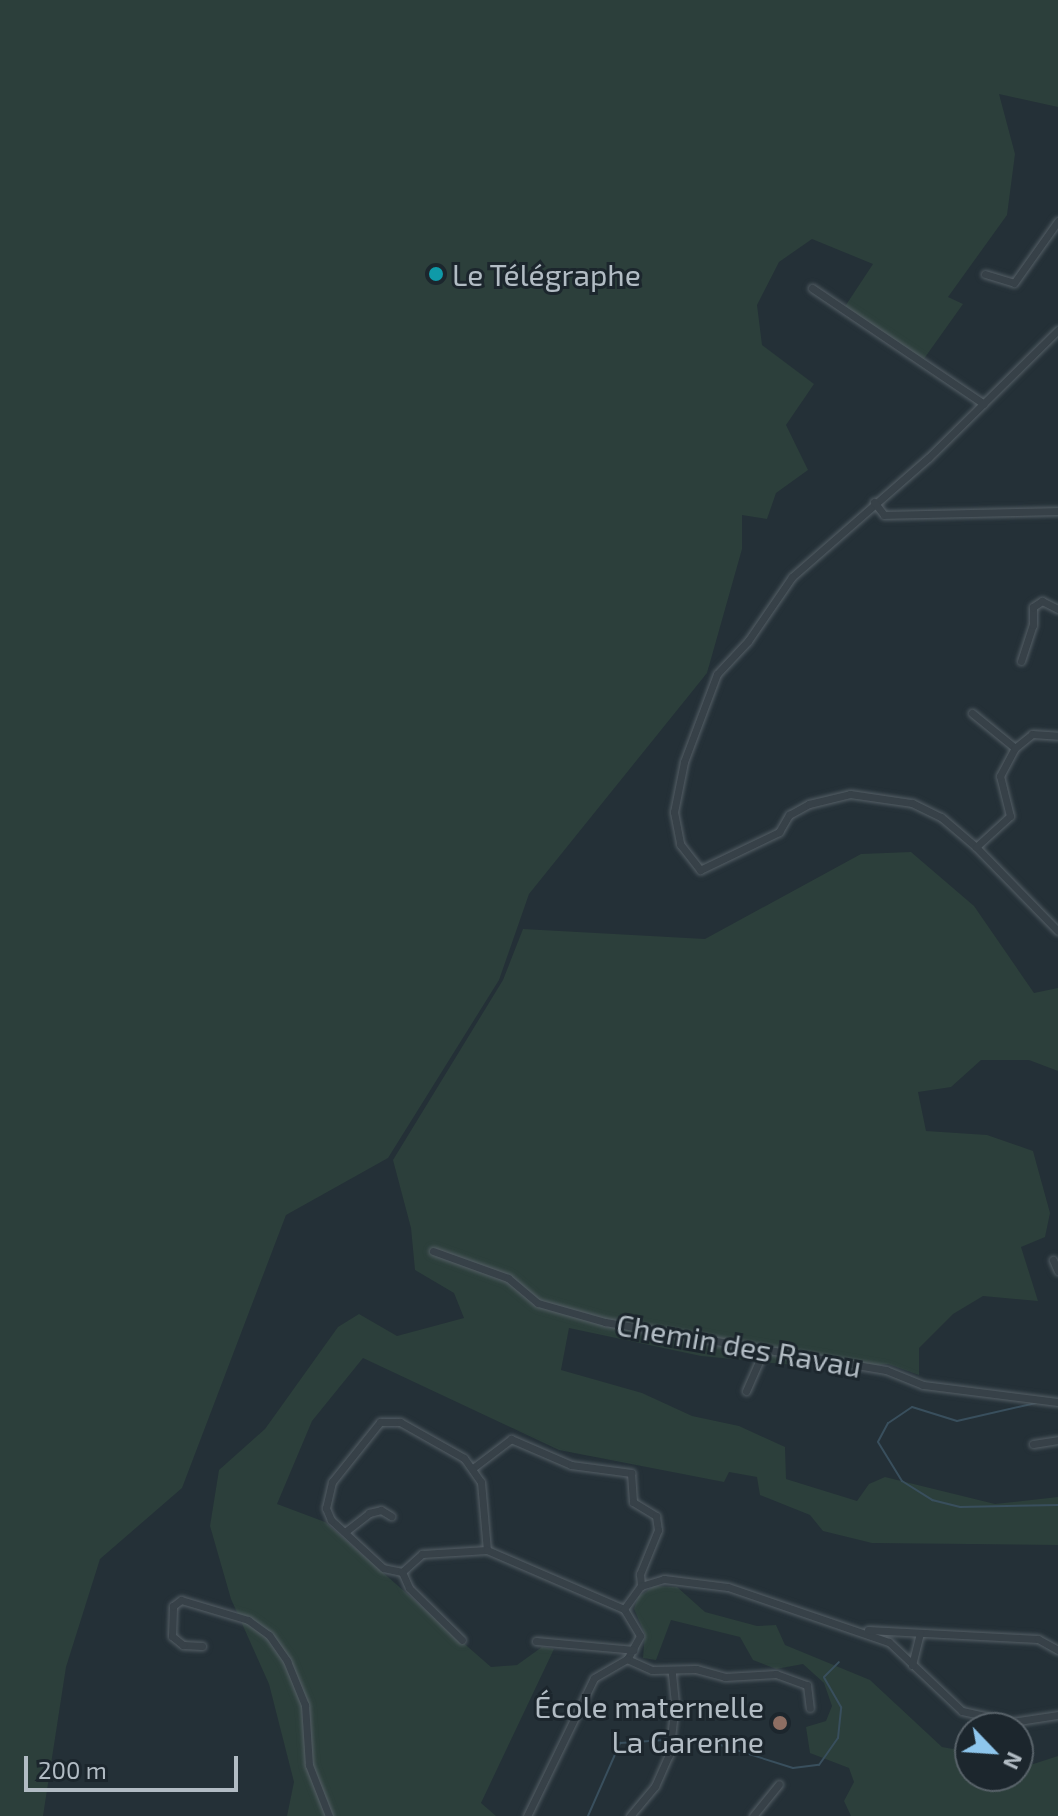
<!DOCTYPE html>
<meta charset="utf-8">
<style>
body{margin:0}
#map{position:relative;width:1058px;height:1816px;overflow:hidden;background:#243037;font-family:"Exo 2",sans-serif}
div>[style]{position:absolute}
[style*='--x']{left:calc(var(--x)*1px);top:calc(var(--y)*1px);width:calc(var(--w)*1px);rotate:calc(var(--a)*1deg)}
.green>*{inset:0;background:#2c3f3b}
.stream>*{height:2px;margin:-1px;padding:0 1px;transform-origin:1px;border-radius:1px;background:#394f5d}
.roads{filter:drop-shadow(0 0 2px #555f66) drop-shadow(0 0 2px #555f66)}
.minor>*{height:7px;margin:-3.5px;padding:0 3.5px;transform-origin:3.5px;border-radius:3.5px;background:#374148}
.dots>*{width:22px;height:22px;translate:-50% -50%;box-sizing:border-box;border:4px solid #1c262d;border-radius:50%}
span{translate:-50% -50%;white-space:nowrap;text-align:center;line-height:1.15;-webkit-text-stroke:6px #1c262d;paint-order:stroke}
.poi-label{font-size:30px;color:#b2bcc4}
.left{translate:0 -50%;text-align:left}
.right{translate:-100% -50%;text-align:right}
.street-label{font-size:30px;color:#b2bcc4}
.north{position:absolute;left:954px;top:1712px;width:80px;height:80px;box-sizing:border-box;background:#1c262d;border:2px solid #586269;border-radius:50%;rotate:115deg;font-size:22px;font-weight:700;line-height:32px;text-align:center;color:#b2bcc4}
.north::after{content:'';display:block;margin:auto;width:28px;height:36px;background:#8ec6ed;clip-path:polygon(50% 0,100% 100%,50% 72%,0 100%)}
.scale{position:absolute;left:24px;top:1756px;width:214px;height:36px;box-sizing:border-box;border:4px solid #b2bcc4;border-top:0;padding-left:10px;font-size:24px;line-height:28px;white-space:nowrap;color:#b2bcc4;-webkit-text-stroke:6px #1c262d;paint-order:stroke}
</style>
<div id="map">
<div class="green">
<i style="clip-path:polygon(0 0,1058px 0,1058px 107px,999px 94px,1015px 154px,1007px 215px,948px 297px,963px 304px,921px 363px,844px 308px,873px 264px,812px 239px,779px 262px,757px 305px,762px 345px,814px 384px,786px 425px,808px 470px,776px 493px,767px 519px,742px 515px,742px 549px,707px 673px,529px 894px,499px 980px,388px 1158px,286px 1215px,182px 1488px,100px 1559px,66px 1667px,43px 1816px,0 1816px)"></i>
<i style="clip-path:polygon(911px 852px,974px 906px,1034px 993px,1058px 988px,1058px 1071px,1029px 1060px,981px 1060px,951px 1087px,918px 1092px,926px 1131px,987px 1135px,1033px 1151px,1050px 1213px,1045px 1237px,1021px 1247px,1038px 1301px,983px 1296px,953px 1314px,919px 1348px,919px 1375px,888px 1364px,835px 1369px,701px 1356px,569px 1328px,561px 1370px,642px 1393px,692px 1416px,739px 1426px,785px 1447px,786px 1479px,857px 1501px,869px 1484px,885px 1477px,995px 1504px,1058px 1497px,1058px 1545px,872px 1543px,823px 1531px,810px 1515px,760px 1495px,757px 1477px,729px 1472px,724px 1482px,559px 1450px,363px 1358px,312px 1421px,277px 1504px,325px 1522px,491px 1667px,517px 1665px,542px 1647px,554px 1649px,481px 1803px,496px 1816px,287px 1816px,294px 1782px,269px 1684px,231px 1599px,210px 1526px,219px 1470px,265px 1429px,338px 1327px,359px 1314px,397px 1336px,464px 1318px,454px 1293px,415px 1270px,411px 1228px,393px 1160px,503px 980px,523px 929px,705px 939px,861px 854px)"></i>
<i style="clip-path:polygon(654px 1586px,677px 1587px,705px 1612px,757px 1626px,776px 1625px,785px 1645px,870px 1680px,942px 1747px,970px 1752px,970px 1776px,1018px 1776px,1018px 1769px,1058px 1756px,1058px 1816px,851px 1816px,844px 1801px,854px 1782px,849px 1768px,810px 1753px,806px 1727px,826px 1721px,832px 1706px,824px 1683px,803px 1664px,776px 1669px,753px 1660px,740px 1637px,671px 1620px,656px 1660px,643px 1658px,645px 1634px,634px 1609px,638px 1597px)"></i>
</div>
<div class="stream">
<i style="--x:1036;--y:1403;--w:81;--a:167.2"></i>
<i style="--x:957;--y:1421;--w:47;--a:-162.7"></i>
<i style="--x:912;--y:1407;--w:29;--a:146"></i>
<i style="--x:888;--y:1423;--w:21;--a:118"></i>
<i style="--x:878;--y:1442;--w:46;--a:58.4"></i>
<i style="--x:902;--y:1481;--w:36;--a:32"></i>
<i style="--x:932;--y:1500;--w:29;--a:14"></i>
<i style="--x:960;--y:1507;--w:98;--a:-1.2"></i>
<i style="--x:676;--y:1741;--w:35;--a:2"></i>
<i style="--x:711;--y:1742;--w:86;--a:17.6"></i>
<i style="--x:793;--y:1768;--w:26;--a:-7"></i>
<i style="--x:819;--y:1765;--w:33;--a:-55"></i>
<i style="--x:838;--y:1738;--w:31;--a:-84"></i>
<i style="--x:841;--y:1707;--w:34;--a:-120"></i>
<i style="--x:824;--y:1677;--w:21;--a:-45"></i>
<i style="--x:588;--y:1816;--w:80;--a:-66.3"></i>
<i style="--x:620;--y:1743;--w:45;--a:-3.8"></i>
</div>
<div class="roads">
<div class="minor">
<i style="--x:985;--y:274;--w:30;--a:17"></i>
<i style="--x:1014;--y:283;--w:76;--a:-54.6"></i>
<i style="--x:812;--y:288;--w:207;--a:34"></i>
<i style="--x:1058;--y:330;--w:182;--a:135.4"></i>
<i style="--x:928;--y:458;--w:181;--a:138.8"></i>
<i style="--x:792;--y:577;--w:78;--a:124.5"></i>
<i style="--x:748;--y:641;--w:45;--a:133.2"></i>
<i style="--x:717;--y:674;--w:94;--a:110.6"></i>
<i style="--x:684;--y:762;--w:51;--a:101.3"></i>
<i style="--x:674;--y:812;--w:33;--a:79"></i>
<i style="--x:680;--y:844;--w:33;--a:52"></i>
<i style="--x:700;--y:870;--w:88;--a:-25.7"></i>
<i style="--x:779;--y:832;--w:20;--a:-60"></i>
<i style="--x:789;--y:815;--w:23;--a:-29"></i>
<i style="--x:809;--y:804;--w:42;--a:-13.7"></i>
<i style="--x:850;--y:794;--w:63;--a:8.3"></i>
<i style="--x:912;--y:803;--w:32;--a:26"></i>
<i style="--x:941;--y:817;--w:46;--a:40.6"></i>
<i style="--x:976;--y:847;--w:117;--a:45.7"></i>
<i style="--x:874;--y:502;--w:16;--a:52"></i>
<i style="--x:884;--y:515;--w:174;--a:-1.3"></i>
<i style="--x:1021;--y:661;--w:38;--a:-72"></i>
<i style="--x:1033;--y:625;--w:18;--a:-90"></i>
<i style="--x:1033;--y:607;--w:11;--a:-34"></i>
<i style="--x:1042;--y:601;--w:18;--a:27"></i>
<i style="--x:972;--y:713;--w:55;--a:39.1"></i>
<i style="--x:976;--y:847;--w:46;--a:-42.4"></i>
<i style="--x:1010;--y:816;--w:41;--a:-104"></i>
<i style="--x:1000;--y:776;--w:32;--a:-62"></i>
<i style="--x:1015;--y:748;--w:22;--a:-39"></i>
<i style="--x:1032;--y:734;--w:26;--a:4"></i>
<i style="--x:433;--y:1251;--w:80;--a:19.8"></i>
<i style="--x:508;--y:1278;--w:39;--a:40"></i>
<i style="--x:538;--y:1303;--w:70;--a:15.8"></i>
<i style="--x:605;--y:1322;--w:285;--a:9.7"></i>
<i style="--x:886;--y:1370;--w:40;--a:22"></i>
<i style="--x:923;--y:1385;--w:136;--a:7.2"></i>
<i style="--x:1053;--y:1260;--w:12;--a:66"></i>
<i style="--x:746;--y:1391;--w:45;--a:-66.3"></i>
<i style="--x:1033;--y:1444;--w:25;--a:-9"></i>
<i style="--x:473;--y:1468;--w:48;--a:-37.3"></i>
<i style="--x:511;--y:1439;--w:65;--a:23.4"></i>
<i style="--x:571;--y:1465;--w:61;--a:7.6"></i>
<i style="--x:631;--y:1473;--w:29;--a:86"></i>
<i style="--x:633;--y:1502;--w:27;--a:31"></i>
<i style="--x:656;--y:1516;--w:14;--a:82"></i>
<i style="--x:658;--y:1530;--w:48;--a:112.2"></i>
<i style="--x:640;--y:1574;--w:12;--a:85"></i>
<i style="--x:345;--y:1532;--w:31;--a:-38"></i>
<i style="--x:369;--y:1513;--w:12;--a:-14"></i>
<i style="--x:381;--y:1510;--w:12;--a:31"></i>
<i style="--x:402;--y:1572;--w:19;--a:-168"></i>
<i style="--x:383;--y:1568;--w:71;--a:-137.3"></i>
<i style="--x:331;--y:1520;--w:13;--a:-113"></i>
<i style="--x:326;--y:1508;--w:27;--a:-77"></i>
<i style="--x:332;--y:1482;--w:77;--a:-51.3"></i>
<i style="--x:380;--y:1422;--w:20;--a:0"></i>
<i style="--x:400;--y:1422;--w:73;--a:29.4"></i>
<i style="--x:464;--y:1458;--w:29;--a:55"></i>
<i style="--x:481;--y:1482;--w:68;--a:85"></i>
<i style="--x:402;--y:1572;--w:27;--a:-42"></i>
<i style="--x:422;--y:1554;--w:65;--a:-3.5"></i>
<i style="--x:487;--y:1550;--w:149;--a:23.3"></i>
<i style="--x:624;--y:1609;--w:31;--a:59"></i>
<i style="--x:640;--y:1636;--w:26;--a:119"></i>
<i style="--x:402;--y:1572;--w:17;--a:66"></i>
<i style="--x:409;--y:1588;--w:74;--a:44.5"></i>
<i style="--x:624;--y:1609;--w:29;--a:-54"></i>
<i style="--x:641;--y:1586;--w:24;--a:-17"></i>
<i style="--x:664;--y:1579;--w:64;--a:7.1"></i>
<i style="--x:728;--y:1587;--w:170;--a:18.9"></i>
<i style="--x:889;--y:1642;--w:100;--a:43.4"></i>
<i style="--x:962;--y:1711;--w:51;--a:12.4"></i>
<i style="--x:1012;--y:1722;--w:47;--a:-8.7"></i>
<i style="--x:868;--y:1630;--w:170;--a:3"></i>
<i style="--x:1038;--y:1639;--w:23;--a:29"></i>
<i style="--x:536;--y:1641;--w:98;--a:5.2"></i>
<i style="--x:202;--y:1646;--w:19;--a:-177"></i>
<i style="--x:183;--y:1645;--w:14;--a:-141"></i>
<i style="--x:172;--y:1636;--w:30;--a:-88"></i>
<i style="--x:173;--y:1606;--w:10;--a:-37"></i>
<i style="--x:181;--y:1600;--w:70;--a:16.6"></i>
<i style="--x:248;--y:1620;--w:26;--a:36"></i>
<i style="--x:269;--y:1635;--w:32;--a:55"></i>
<i style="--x:287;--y:1661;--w:48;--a:67.8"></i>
<i style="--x:305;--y:1705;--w:60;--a:86.2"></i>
<i style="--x:309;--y:1765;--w:55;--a:68.6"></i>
<i style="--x:627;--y:1659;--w:27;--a:24"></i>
<i style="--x:652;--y:1670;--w:44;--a:-1.3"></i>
<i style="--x:696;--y:1669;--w:30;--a:15"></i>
<i style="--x:725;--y:1677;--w:51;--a:-3.4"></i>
<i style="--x:776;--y:1674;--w:33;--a:20"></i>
<i style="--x:807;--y:1685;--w:23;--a:83"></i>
<i style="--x:912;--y:1665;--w:33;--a:-76"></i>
<i style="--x:527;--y:1816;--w:153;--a:-64.1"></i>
<i style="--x:594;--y:1678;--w:38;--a:-30"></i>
<i style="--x:630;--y:1816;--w:39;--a:-50"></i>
<i style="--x:655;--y:1786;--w:34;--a:-66"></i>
<i style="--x:669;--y:1755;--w:52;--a:-83.4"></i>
<i style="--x:675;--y:1703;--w:31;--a:-96"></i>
<i style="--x:753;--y:1816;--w:41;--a:-50.9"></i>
</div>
</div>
<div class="dots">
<i style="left:436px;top:274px;background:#0f9aa8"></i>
<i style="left:780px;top:1723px;background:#8d6e63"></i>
</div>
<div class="poi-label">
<span class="left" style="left:452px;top:274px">Le Télégraphe</span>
<span class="right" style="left:764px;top:1723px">École maternelle<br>La Garenne</span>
</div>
<div class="street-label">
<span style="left:739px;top:1345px;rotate:10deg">Chemin des Ravau</span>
</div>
<div class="north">N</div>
<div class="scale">200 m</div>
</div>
